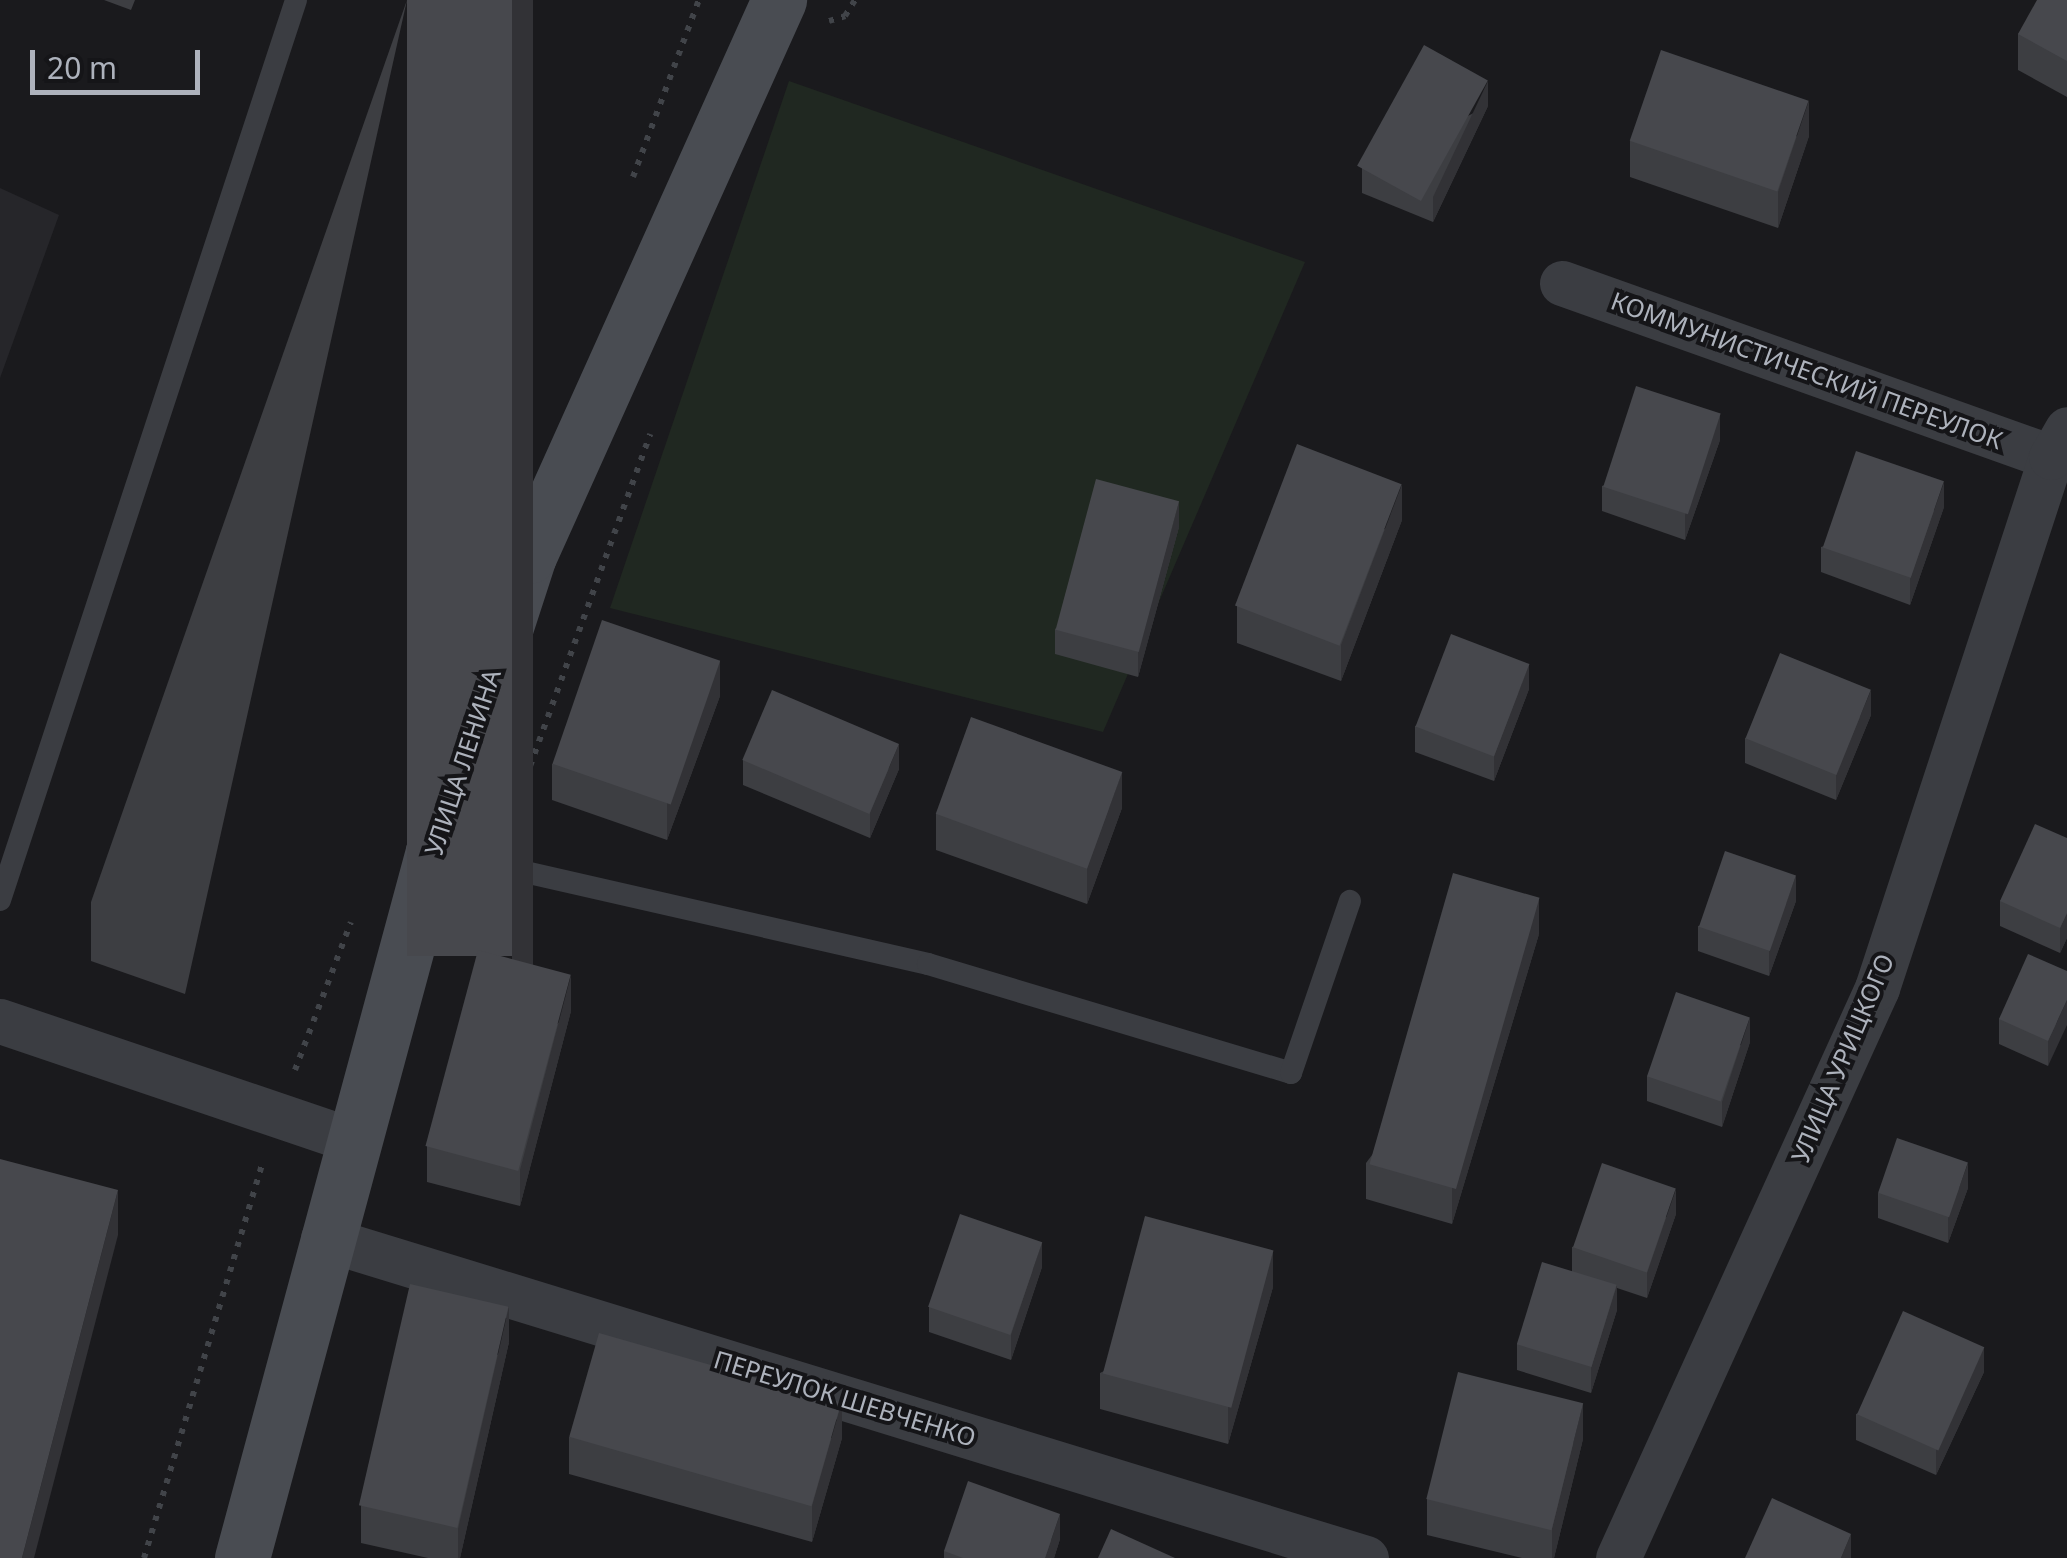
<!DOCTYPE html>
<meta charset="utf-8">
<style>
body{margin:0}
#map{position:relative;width:2067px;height:1558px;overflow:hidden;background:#1a1a1d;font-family:"Noto Sans",sans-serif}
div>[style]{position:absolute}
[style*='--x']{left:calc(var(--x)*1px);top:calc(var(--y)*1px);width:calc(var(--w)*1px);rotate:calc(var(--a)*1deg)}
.built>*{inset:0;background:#26262a}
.green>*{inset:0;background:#202821}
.path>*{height:6px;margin-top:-3px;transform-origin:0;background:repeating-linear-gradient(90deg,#414449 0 5px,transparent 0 13px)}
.lane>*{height:22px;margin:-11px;padding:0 11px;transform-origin:11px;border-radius:11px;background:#3b3d42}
.street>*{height:45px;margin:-22.5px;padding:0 22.5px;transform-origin:22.5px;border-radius:22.5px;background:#3b3d42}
.secondary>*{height:55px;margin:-27.5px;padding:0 27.5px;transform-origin:27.5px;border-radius:27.5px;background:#494c52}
.wall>*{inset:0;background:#3d3e42}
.shaded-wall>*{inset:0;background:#323236;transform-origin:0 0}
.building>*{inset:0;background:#47484d;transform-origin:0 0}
span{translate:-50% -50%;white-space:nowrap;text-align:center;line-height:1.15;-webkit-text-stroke:8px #151518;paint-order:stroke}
.street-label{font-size:25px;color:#adb2bc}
.scale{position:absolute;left:30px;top:50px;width:170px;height:45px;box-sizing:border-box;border:5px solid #adb2bc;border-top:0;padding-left:12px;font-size:30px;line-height:35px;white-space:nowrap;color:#adb2bc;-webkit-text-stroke:8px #151518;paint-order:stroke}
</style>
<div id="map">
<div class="built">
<i style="clip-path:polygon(0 188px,59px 215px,0 378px)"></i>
</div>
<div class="green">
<i style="clip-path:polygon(789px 81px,1305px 262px,1103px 732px,610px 608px)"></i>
</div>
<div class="path">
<i style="--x:829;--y:21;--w:17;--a:-17"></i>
<i style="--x:845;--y:16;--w:19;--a:-58"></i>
<i style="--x:633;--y:177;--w:189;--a:-69.6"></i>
<i style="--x:508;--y:827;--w:418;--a:-70.1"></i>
<i style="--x:295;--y:1070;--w:158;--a:-69.3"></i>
<i style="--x:144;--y:1558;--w:413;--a:-73.3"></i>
</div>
<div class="lane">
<i style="--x:433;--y:851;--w:508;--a:12.86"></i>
<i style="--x:928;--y:964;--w:379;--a:16.7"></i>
<i style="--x:1291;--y:1073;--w:182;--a:-71.1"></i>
<i style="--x:0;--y:900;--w:947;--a:-71.79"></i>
</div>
<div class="street">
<i style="--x:1562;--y:283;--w:519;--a:19.59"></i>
<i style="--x:0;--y:1021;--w:371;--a:18.7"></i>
<i style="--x:323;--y:1238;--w:1091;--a:17.06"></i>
<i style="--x:1618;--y:1558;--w:626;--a:-65.56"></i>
<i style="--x:1877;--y:988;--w:559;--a:-71.86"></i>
<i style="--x:2051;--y:457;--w:32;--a:-60"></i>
</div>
<div class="secondary">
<i style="--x:242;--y:1558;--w:732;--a:-74.88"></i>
<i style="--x:433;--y:851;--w:310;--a:-72"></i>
<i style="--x:529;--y:556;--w:610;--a:-65.79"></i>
</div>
<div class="wall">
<i style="clip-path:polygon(104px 0,135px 0,131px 10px)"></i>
<i style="clip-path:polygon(407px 0,185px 994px,91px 961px,91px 902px)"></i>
<i style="clip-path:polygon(2067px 0,2067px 97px,2018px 70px,2018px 34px)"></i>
<i style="clip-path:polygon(1488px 106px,1433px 222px,1362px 193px,1362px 168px)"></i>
<i style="clip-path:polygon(1809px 136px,1778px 228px,1630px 177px,1630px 141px)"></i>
<i style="clip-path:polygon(1720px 440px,1685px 540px,1602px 511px,1602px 486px)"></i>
<i style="clip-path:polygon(1944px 507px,1910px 605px,1821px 572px,1821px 547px)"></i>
<i style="clip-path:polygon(1402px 520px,1341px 681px,1237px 643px,1237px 606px)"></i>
<i style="clip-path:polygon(1179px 527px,1138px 677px,1055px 654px,1055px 629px)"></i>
<i style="clip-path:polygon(1529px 689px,1494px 781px,1415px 752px,1415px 726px)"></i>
<i style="clip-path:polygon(720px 696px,667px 840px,552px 800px,552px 764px)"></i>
<i style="clip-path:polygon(1871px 715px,1836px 800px,1745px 763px,1745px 738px)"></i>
<i style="clip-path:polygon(743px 760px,899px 769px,870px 838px,743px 785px)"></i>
<i style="clip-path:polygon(1122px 808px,1087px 904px,936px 850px,936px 814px)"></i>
<i style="clip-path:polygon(2067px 838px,2067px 938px,2060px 953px,2000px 926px,2000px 901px)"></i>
<i style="clip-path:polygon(1796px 901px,1769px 976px,1698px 951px,1698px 926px)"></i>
<i style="clip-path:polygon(1539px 934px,1452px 1224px,1366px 1199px,1366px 1163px)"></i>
<i style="clip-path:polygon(2067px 971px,2048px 1066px,1999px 1044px,1999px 1019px)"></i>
<i style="clip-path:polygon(571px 1011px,520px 1206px,427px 1182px,427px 1146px)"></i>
<i style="clip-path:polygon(1750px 1042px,1722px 1127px,1647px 1101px,1647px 1076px)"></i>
<i style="clip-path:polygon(1968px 1188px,1948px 1243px,1878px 1218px,1878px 1193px)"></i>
<i style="clip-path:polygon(1676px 1214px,1647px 1298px,1617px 1288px,1617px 1310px,1591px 1393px,1517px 1370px,1517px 1344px,1572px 1271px,1572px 1247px)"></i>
<i style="clip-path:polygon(1042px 1267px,1011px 1360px,929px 1332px,929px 1307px)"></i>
<i style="clip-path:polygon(1273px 1287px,1228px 1444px,1100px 1409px,1100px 1373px)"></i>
<i style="clip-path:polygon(509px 1342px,460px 1558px,428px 1558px,361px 1543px,361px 1506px)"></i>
<i style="clip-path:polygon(1984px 1372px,1936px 1475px,1856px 1440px,1856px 1414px)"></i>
<i style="clip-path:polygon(569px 1437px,842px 1438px,812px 1542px,569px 1474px)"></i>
<i style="clip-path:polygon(1583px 1439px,1554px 1558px,1522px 1558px,1427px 1535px,1427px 1499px)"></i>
<i style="clip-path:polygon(1060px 1539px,1054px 1558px,944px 1558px,944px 1551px)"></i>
</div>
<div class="shaded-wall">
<i style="left:512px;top:0;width:21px;height:991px"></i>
<i style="clip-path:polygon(1488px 81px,1488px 106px,1433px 222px,1433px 197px)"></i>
<i style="clip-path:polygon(1809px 100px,1809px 136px,1778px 228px,1778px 192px)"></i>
<i style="clip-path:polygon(1720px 414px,1720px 440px,1685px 540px,1685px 515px)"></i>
<i style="clip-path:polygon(1944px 482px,1944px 507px,1910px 605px,1910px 579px)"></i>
<i style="clip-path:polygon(1402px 484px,1402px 520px,1341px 681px,1341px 645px)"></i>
<i style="clip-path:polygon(1179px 501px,1179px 527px,1138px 677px,1138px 652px)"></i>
<i style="clip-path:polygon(720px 660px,720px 696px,667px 840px,667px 803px)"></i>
<i style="clip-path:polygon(1529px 664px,1529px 689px,1494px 781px,1494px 756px)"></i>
<i style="clip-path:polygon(1871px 690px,1871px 715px,1836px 800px,1836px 774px)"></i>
<i style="clip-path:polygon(899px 744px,899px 769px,870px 838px,870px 813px)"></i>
<i style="clip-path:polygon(1122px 772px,1122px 808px,1087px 904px,1087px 868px)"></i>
<i style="clip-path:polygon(1796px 875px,1796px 901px,1769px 976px,1769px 951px)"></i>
<i style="clip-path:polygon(1539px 898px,1539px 934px,1452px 1224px,1452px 1188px)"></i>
<i style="clip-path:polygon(2067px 913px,2067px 938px,2060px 953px,2060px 928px)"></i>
<i style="clip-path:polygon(571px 975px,571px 1011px,520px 1206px,520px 1170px)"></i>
<i style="clip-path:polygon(2067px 1000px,2067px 1025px,2048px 1066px,2048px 1041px)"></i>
<i style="clip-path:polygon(1750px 1017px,1750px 1042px,1722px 1127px,1722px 1102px)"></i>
<i style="clip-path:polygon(1968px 1163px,1968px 1188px,1948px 1243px,1948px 1218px)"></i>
<i style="clip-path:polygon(1676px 1189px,1676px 1214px,1647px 1298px,1647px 1273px)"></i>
<i style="clip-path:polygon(118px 1190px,118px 1235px,34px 1558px,22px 1558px)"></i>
<i style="clip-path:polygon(1042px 1242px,1042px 1267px,1011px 1360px,1011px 1335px)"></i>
<i style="clip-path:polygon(1273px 1251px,1273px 1287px,1228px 1444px,1228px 1408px)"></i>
<i style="clip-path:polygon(1617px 1285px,1617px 1310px,1591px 1393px,1591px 1368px)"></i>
<i style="clip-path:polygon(509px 1306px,509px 1342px,460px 1558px,458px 1558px,458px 1529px)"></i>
<i style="clip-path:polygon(1984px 1347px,1984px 1372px,1936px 1475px,1936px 1450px)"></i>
<i style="clip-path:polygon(842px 1401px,842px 1438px,812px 1542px,812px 1506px)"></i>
<i style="clip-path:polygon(1583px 1403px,1583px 1439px,1554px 1558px,1552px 1558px,1552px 1529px)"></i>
<i style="clip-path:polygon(1060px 1514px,1060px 1539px,1054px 1558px,1045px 1558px)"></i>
<i style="clip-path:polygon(1851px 1534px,1851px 1558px,1841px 1558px)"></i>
</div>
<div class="building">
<i style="left:407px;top:0;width:105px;height:956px"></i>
<i style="clip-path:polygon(2037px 0,2067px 0,2067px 61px,2018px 34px)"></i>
<i style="left:1424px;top:45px;width:73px;height:138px;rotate:29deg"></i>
<i style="left:1661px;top:50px;width:156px;height:96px;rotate:19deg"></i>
<i style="left:1636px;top:386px;width:89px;height:106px;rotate:18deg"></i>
<i style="left:1297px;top:444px;width:112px;height:173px;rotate:21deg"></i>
<i style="left:1856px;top:451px;width:93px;height:102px;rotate:19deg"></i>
<i style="left:1096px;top:479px;width:86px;height:156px;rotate:15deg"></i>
<i style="left:602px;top:620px;width:125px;height:152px;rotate:19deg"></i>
<i style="left:1451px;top:634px;width:84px;height:99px;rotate:21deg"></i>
<i style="left:1780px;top:653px;width:98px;height:92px;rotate:22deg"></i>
<i style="left:772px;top:690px;width:138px;height:76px;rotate:23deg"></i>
<i style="left:971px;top:717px;width:161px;height:103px;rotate:20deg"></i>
<i style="clip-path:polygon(2035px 824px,2067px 838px,2067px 913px,2060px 928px,2000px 901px)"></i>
<i style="left:1725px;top:851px;width:75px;height:80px;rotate:19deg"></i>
<i style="left:1453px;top:873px;width:90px;height:303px;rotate:16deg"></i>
<i style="left:478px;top:950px;width:96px;height:203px;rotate:15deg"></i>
<i style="clip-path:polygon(2028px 954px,2067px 971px,2067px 1000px,2048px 1041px,1999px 1019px)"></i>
<i style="left:1676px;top:992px;width:78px;height:89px;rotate:19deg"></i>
<i style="left:1897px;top:1138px;width:75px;height:58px;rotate:19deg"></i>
<i style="clip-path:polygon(0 1159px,118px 1190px,22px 1558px,0 1558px)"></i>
<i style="left:1602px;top:1163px;width:78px;height:89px;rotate:19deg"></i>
<i style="left:960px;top:1214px;width:87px;height:98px;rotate:19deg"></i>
<i style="left:1145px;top:1216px;width:133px;height:163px;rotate:15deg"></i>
<i style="left:1542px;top:1262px;width:78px;height:86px;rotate:17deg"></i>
<i style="left:410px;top:1284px;width:101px;height:227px;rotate:13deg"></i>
<i style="left:1903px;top:1311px;width:89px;height:113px;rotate:24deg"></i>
<i style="left:599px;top:1333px;width:252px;height:108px;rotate:16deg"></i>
<i style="left:1458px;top:1372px;width:129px;height:131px;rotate:14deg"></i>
<i style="clip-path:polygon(968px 1481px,1060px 1514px,1045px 1558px,963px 1558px,944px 1551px)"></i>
<i style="clip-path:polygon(1772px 1498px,1851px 1534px,1841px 1558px,1745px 1558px)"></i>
<i style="clip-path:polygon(1111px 1529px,1175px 1558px,1098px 1558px)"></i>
</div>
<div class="street-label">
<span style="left:1807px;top:370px;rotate:20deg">КОММУНИСТИЧЕСКИЙ ПЕРЕУЛОК</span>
<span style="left:462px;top:762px;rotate:-72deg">УЛИЦА ЛЕНИНА</span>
<span style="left:1842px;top:1058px;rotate:-67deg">УЛИЦА УРИЦКОГО</span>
<span style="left:845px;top:1398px;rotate:17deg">ПЕРЕУЛОК ШЕВЧЕНКО</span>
</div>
<div class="scale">20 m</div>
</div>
